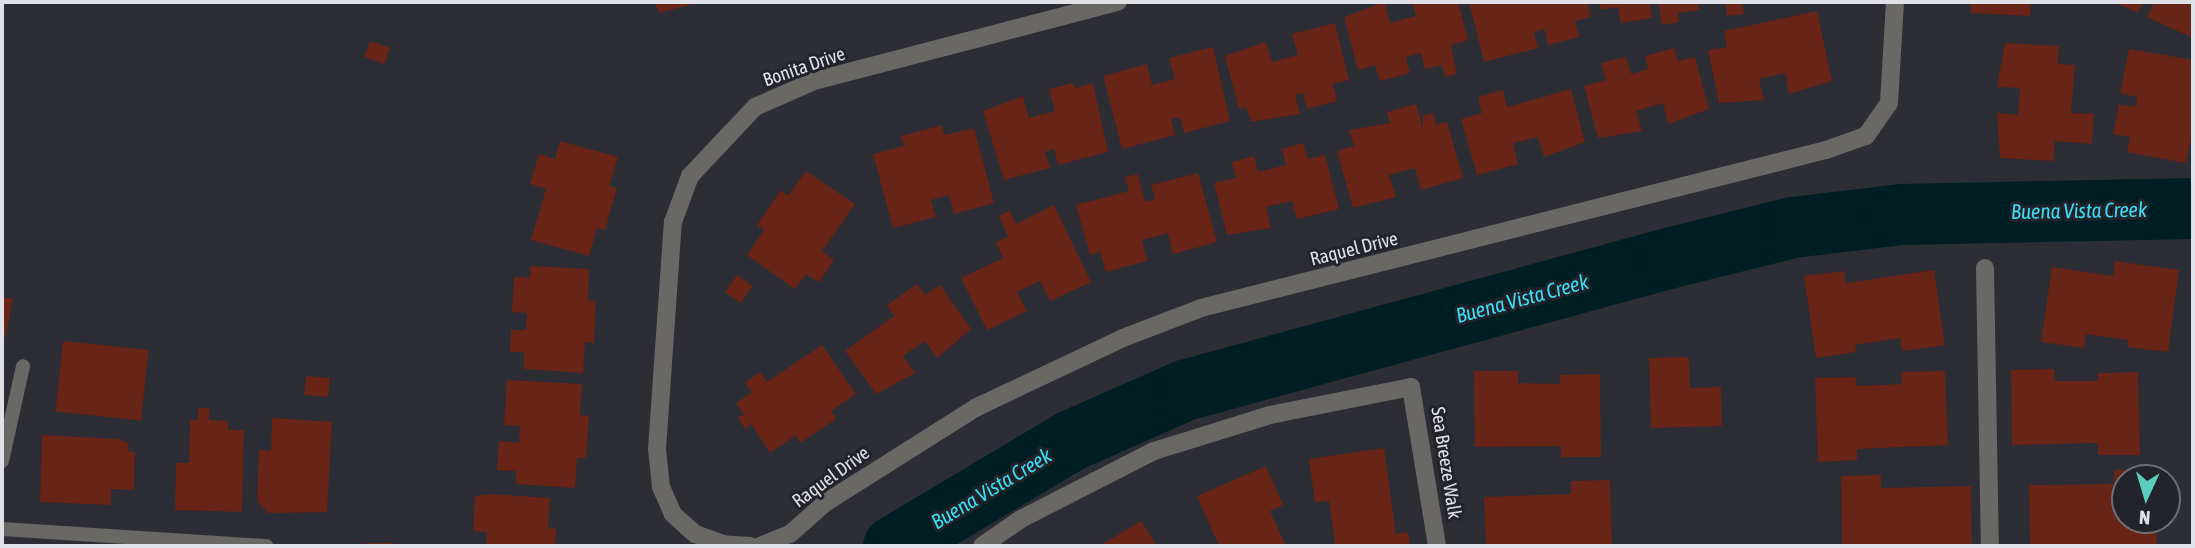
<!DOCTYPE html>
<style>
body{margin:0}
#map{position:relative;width:2195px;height:548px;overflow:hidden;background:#2c2d35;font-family:"Asap Condensed",sans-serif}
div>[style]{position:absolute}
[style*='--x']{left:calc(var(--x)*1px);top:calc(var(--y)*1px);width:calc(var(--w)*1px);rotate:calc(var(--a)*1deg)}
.river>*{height:61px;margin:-30.5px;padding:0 30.5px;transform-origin:30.5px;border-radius:30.5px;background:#001f24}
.building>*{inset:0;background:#682416;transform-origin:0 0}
.lane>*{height:14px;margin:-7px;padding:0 7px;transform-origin:7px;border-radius:7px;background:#696864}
.street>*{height:18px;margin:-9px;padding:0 9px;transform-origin:9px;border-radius:9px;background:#696864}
span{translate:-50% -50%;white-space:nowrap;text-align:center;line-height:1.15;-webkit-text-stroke:6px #22232b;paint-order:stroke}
.street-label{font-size:19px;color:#e0e1e7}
.water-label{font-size:21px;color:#3bdef3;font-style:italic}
.frame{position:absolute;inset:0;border:4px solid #e0e1e7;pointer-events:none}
.north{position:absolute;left:2111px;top:464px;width:70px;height:70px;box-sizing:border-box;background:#22232b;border:2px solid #6e6f76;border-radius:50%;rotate:184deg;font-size:19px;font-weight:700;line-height:28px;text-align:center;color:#e0e1e7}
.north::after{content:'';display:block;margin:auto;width:24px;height:32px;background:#5acebc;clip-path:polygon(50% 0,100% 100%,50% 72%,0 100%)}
</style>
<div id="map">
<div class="river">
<i style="--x:893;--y:546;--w:207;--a:-30.8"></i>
<i style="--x:1071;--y:440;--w:124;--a:-23.9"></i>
<i style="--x:1184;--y:390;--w:502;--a:-15.26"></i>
<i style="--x:1668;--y:258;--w:128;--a:-14"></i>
<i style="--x:1792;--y:227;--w:110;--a:-6.8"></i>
<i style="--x:1901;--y:214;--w:292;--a:-1.2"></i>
</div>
<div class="building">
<i style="clip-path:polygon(655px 2px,701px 2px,659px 13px)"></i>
<i style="clip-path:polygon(1384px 2px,1390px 23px,1416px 16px,1412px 2px,1458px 2px,1468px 40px,1451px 45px,1457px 74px,1445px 77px,1442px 65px,1425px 69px,1421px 53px,1406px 57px,1410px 73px,1380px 81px,1375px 65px,1358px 70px,1344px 17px)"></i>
<i style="clip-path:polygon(1469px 2px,1587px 2px,1591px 17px,1575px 21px,1579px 37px,1548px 45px,1544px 29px,1534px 32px,1538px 48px,1484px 62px)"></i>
<i style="clip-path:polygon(1600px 2px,1650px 2px,1652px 18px,1621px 23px,1618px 7px,1601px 10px)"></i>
<i style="clip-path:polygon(1658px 2px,1698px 2px,1699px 10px,1678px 13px,1679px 22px,1662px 25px)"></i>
<i style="clip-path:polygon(1725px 2px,1742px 2px,1744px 14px,1727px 16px)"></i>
<i style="clip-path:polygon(1971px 2px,2031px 2px,2030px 16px,1971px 13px)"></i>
<i style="clip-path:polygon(2114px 2px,2143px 2px,2138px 13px)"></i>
<i style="clip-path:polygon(2154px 2px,2193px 2px,2193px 38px,2147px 17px)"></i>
<i style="clip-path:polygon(1817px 11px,1832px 81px,1789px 94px,1785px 73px,1759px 79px,1764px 100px,1719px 103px,1708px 50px,1727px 47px,1724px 31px)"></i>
<i style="clip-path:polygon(1335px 23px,1349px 80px,1333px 84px,1337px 101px,1307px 109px,1303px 93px,1295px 95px,1300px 114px,1251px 122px,1246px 107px,1239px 109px,1225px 56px,1266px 42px,1272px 62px,1298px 55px,1292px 34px)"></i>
<i style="left:370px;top:41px;width:21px;height:17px;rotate:19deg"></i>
<i style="clip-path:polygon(2005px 43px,2059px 46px,2058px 64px,2075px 65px,2071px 113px,2094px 114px,2092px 144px,2055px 141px,2053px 161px,2000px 158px,1997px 113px,2018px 115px,2020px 88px,1997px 87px)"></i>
<i style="clip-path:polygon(1213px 47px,1230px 121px,1184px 133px,1180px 117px,1171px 119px,1175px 135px,1122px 149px,1103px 76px,1147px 64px,1152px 85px,1175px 79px,1169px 58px)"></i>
<i style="clip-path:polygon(1674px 48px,1678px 61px,1695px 57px,1709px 109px,1668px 124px,1663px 103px,1636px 111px,1642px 131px,1598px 138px,1584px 86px,1606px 80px,1601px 63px,1626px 57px,1631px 74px,1648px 69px,1645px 56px)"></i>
<i style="clip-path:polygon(2129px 49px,2193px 60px,2193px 133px,2185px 163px,2127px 152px,2130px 137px,2113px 134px,2119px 104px,2136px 107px,2137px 97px,2120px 93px)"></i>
<i style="clip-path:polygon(1073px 83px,1075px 88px,1093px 83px,1108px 152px,1058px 165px,1054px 149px,1045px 152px,1050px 168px,1004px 180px,983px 111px,1023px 96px,1029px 118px,1055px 111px,1049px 89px)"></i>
<i style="clip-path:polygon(1571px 89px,1585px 142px,1544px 157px,1538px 137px,1513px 143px,1518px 164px,1477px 175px,1461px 119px,1482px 113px,1478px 97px,1503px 90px,1507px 107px)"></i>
<i style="clip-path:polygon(1416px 104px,1423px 128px,1423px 116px,1433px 113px,1436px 125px,1447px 122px,1463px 178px,1421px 190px,1415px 168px,1389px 175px,1396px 197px,1353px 208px,1337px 151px,1354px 146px,1349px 130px,1390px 123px,1387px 112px)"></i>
<i style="clip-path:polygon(942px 125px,944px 135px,974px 128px,994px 203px,954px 214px,949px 195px,931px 200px,936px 217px,893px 228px,873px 154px,904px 146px,901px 136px)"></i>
<i style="clip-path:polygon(560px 141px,618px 157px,609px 186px,617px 188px,605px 230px,597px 228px,589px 256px,531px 240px,546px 189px,530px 184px,539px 154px,555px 159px)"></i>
<i style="clip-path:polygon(1303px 143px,1308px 159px,1325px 155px,1339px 209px,1297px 219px,1292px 201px,1266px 207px,1271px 228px,1227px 235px,1214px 183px,1236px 178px,1232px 162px,1254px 156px,1258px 172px,1286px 165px,1282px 149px)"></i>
<i style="clip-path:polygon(806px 171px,855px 204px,822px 251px,834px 260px,819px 282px,806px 274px,795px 289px,747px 255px,764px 230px,757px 225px,781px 190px,788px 196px)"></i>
<i style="clip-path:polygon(1198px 173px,1217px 242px,1173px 254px,1168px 233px,1142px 240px,1147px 261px,1106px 272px,1100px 252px,1090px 255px,1076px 205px,1129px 191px,1125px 177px,1138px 174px,1145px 202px,1155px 199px,1151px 185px)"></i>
<i style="clip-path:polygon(1054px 205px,1091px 282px,1050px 301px,1040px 281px,1017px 292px,1027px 311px,987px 330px,961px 278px,1003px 258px,996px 242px,1008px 237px,999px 216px,1010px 210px,1016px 224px)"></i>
<i style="clip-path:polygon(2115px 261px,2179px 270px,2168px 352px,2127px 347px,2128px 340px,2086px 334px,2084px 348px,2041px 342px,2052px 267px,2113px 276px)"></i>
<i style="clip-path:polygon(530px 266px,589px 269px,588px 300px,596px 301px,594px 343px,585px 342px,583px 373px,524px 369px,524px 352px,510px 352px,511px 330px,526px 330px,527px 313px,512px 312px,514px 277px,530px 278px)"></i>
<i style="clip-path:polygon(1934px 270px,1945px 345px,1902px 351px,1900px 338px,1855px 345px,1856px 352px,1816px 358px,1804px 276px,1844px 271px,1846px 283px)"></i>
<i style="left:737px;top:275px;width:19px;height:21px;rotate:35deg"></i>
<i style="clip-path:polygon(917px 284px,925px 295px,940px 285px,971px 329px,937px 358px,925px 341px,903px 356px,915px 373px,876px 394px,845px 351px,894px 316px,887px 305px)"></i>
<i style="clip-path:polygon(2px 297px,13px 299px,3px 347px,2px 347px)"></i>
<i style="left:63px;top:341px;width:86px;height:71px;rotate:6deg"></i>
<i style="clip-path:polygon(822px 345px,856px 394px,831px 411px,836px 419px,800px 443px,796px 435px,770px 453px,751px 424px,745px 429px,738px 418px,744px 414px,736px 403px,752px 392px,745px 383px,760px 372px,767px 382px)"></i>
<i style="clip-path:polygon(1689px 357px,1690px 388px,1721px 387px,1722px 426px,1651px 428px,1649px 358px)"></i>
<i style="clip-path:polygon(2054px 369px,2055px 381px,2098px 381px,2098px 373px,2138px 372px,2140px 455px,2098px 455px,2098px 443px,2012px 445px,2011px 370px)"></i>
<i style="clip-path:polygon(1474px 371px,1518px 371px,1518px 383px,1560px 384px,1560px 375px,1600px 374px,1601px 457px,1561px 457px,1561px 446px,1475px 447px)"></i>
<i style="clip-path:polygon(1945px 371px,1948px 445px,1857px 449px,1857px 460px,1818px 462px,1815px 378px,1856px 377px,1856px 386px,1902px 384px,1901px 372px)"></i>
<i style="left:306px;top:376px;width:24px;height:19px;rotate:5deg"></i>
<i style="clip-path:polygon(507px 380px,582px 384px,580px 415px,589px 416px,586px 458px,577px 458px,575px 488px,516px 484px,516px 471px,497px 470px,499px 441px,519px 443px,520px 426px,504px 425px)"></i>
<i style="clip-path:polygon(198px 408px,209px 408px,209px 420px,228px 421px,228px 430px,244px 430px,242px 512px,175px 510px,176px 463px,189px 463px,190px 420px,198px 420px)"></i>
<i style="clip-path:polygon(272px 418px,332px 422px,327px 512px,268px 513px,257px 501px,259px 450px,271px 451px)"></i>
<i style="clip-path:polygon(42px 435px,118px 439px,129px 443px,128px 451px,135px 452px,134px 490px,111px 489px,111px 505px,40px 502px)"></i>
<i style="clip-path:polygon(1384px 448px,1396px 534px,1408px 532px,1410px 546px,1326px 546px,1335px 543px,1329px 501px,1315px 502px,1309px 459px)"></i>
<i style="clip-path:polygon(1266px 466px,1283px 505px,1270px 511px,1286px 546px,1219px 546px,1197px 496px)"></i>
<i style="clip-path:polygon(2156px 469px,2156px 478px,2125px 478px,2125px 520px,2156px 520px,2157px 546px,2030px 546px,2029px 485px,2114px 484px,2114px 470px)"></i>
<i style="clip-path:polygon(1881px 475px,1881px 488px,1971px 486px,1972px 546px,1842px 546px,1841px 476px)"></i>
<i style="clip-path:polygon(1610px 480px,1612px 546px,1486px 546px,1484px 497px,1571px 494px,1571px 481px)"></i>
<i style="clip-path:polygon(490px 494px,550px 498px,548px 528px,556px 529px,555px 546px,486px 546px,487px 532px,473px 531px,475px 496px)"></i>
<i style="clip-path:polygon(1141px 521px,1157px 546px,1099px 546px)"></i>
<i style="left:365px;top:543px;width:28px;height:3px"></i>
</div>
<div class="lane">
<i style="--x:2;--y:461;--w:97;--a:-77.5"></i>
<i style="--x:2;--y:529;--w:265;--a:3.7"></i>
</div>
<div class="street">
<i style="--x:1985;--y:268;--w:278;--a:89"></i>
<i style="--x:750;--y:546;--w:27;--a:-176"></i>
<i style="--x:723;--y:544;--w:30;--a:-160"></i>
<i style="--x:695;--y:534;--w:30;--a:-138"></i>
<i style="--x:673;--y:514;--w:30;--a:-114"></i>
<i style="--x:661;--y:487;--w:38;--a:-96"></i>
<i style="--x:657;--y:449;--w:228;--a:-86"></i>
<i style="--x:673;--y:222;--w:49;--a:-69.7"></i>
<i style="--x:690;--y:176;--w:95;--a:-46.7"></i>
<i style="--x:755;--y:107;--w:64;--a:-23.8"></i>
<i style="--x:814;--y:81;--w:314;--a:-14.6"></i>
<i style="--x:760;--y:546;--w:32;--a:-22"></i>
<i style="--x:790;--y:534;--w:47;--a:-41.5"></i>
<i style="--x:825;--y:503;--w:178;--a:-32.3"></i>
<i style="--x:975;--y:408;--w:164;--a:-25.3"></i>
<i style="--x:1123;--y:338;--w:84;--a:-21"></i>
<i style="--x:1201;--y:308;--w:645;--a:-14.19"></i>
<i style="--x:1826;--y:150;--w:42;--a:-19.3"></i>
<i style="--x:1866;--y:136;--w:40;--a:-55.1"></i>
<i style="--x:1889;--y:103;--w:101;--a:-86.6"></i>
<i style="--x:982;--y:546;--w:47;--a:-34.7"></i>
<i style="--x:1021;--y:519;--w:149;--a:-27.1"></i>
<i style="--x:1154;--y:451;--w:121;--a:-17.2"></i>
<i style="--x:1270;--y:415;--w:144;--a:-11.2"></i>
<i style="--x:1411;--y:387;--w:161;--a:80.7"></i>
</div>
<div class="street-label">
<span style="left:804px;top:67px;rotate:-19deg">Bonita Drive</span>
<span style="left:1354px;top:249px;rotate:-14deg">Raquel Drive</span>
<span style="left:1446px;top:463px;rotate:81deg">Sea Breeze Walk</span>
<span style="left:831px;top:477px;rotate:-36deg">Raquel Drive</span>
</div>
<div class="water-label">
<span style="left:2079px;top:210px;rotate:-1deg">Buena Vista Creek</span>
<span style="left:1522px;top:298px;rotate:-15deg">Buena Vista Creek</span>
<span style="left:991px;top:488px;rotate:-31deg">Buena Vista Creek</span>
</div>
<div class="frame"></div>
<div class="north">N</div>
</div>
